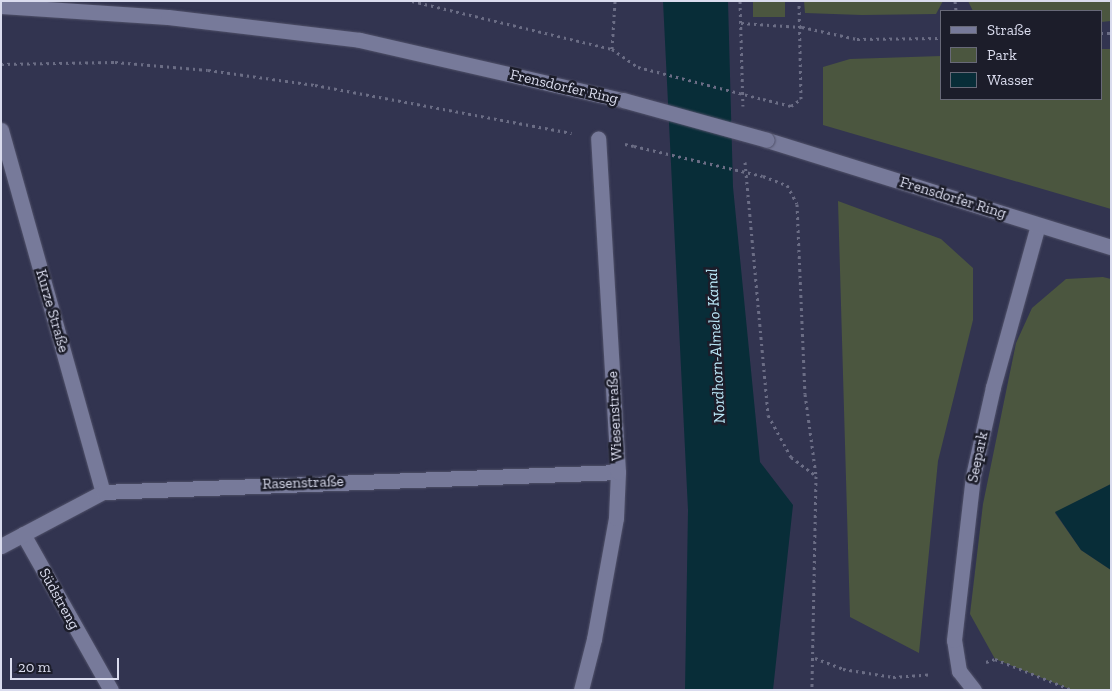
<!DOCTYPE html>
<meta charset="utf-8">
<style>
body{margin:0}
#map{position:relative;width:1112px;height:691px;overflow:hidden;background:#323450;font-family:"Zilla Slab",serif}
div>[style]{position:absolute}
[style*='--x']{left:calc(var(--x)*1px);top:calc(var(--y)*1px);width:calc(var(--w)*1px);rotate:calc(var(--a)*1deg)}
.green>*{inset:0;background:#4b563f;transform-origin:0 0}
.water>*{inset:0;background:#082d38}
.path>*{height:3px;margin-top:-1.5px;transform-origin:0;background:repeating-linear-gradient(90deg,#6b6d85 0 2.5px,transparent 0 6.5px)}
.roads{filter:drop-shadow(0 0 1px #505169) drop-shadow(0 0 1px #505169)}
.street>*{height:15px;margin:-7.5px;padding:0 7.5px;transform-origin:7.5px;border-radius:7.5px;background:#777a9a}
.secondary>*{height:15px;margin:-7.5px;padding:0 7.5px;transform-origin:7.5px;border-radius:7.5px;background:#777a9a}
.path-bridge>*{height:3px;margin-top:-1.5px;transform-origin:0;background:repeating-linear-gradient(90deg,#6b6d85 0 2.5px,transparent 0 6.5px)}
.bridges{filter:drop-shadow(0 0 1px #505169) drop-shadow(0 0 1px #505169)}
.secondary-bridge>*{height:15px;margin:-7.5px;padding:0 7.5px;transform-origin:7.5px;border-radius:7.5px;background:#777a9a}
span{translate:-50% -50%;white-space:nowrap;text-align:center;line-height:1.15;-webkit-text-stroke:5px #1c1d2a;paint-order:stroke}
.street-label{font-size:15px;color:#dadcee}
.water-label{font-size:16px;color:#beebfb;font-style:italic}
.frame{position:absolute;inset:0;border:2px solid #dadcee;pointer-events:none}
.legend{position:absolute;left:940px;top:10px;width:162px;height:90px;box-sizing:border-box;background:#1c1d2a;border:1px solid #686978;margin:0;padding:6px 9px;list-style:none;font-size:15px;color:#dadcee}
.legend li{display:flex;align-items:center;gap:10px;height:25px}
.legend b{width:25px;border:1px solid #686978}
.scale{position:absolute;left:10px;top:658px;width:109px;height:22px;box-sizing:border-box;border:2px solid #dadcee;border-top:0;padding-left:6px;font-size:15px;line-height:18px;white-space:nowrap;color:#dadcee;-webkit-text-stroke:4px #1c1d2a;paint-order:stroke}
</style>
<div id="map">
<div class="green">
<i style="left:753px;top:1px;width:32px;height:16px"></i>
<i style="clip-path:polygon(804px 1px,943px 1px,936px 14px,862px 15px,805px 13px)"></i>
<i style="clip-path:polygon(968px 1px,1111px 1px,1111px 21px,1101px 22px,1101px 11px,973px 11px)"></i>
<i style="clip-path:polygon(1101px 49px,1111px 49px,1111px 209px,823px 125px,823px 67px,850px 59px,941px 56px,941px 99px,1101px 99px)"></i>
<i style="clip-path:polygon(838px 201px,941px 239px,973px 268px,973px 320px,938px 461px,919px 653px,850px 617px)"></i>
<i style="clip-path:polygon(1103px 277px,1111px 279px,1111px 484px,1055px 513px,1081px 550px,1111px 570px,1111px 690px,1072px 690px,995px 659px,970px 614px,983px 504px,1016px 343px,1032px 308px,1066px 279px)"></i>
</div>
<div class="water">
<i style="clip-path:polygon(663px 1px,728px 1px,733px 187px,760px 462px,793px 505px,773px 690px,685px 690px,688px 510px)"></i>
<i style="clip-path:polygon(1111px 484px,1111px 570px,1081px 550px,1055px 512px)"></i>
</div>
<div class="path">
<i style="--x:412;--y:1;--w:206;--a:13.5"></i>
<i style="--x:612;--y:49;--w:32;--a:35"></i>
<i style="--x:740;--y:1;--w:105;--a:88.4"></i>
<i style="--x:955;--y:1;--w:10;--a:84"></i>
<i style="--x:741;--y:23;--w:61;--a:3.8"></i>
<i style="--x:802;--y:27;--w:56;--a:12.3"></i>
<i style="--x:857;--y:39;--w:84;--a:-0.7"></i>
<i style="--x:1101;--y:33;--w:10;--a:0"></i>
<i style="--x:612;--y:49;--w:48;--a:-86.4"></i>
<i style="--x:1;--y:64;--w:114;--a:-1"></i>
<i style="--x:115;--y:62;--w:93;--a:4.9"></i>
<i style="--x:208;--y:70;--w:108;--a:8"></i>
<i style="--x:315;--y:85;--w:261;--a:10.6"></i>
<i style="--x:763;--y:99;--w:29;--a:14"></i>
<i style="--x:791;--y:106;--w:12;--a:-35"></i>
<i style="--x:801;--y:99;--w:98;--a:-91.2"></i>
<i style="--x:625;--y:144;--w:9;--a:13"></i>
<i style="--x:745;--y:162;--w:254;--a:84.8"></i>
<i style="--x:768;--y:415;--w:48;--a:61.3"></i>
<i style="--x:791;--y:457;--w:31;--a:37"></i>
<i style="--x:816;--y:476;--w:214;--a:91.1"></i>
<i style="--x:763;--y:176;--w:26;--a:21"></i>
<i style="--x:787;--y:185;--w:21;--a:62"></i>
<i style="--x:797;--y:204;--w:190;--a:87.6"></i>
<i style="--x:805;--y:394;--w:82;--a:82.3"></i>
<i style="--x:815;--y:658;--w:30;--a:21"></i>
<i style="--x:843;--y:669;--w:51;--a:9.1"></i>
<i style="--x:893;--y:677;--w:39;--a:-4"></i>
<i style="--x:986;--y:662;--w:9;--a:-18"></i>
<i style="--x:995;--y:659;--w:83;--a:21.9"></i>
</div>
<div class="roads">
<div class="street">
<i style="--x:1;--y:130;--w:376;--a:74.3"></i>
<i style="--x:23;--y:534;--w:179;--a:60.6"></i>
<i style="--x:1;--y:546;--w:115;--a:-27.9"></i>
<i style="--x:103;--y:492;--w:515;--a:-2.22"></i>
<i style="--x:581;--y:690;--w:53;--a:-75.7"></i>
<i style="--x:594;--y:639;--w:123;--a:-79.7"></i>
<i style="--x:616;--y:518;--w:46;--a:-87.5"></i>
<i style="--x:618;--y:472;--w:334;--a:-93.4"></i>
<i style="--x:974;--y:690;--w:24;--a:-128"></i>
<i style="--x:959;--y:671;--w:31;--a:-99"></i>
<i style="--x:954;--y:640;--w:165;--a:-83.4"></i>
<i style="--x:973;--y:476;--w:91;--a:-77.3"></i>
<i style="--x:993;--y:387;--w:168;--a:-74.5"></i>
</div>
<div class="secondary">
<i style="--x:1;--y:6;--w:167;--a:3.8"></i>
<i style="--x:168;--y:17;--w:193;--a:6.8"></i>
<i style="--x:360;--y:40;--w:270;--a:12.9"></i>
<i style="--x:767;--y:140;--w:360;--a:17.3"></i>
</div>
</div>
<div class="path-bridge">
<i style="--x:638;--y:67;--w:129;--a:14.4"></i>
<i style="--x:634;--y:146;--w:132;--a:13.1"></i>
</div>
<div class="bridges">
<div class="secondary-bridge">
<i style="--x:623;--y:100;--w:149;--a:15.5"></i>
</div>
</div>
<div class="street-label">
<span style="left:564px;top:87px;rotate:13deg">Frensdorfer Ring</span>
<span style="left:953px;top:198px;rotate:17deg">Frensdorfer Ring</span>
<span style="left:52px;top:311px;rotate:74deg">Kurze Straße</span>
<span style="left:615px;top:416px;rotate:-93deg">Wiesenstraße</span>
<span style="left:978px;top:457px;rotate:-78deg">Seepark</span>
<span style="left:303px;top:483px;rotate:-2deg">Rasenstraße</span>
<span style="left:59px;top:599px;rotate:61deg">Südstreng</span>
</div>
<div class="water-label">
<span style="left:716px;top:346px;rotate:-93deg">Nordhorn-Almelo-Kanal</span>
</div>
<div class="frame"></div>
<ul class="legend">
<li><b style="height:6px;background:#777a9a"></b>Straße</li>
<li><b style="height:14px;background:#4b563f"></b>Park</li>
<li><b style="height:14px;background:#082d38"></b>Wasser</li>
</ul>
<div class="scale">20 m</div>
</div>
